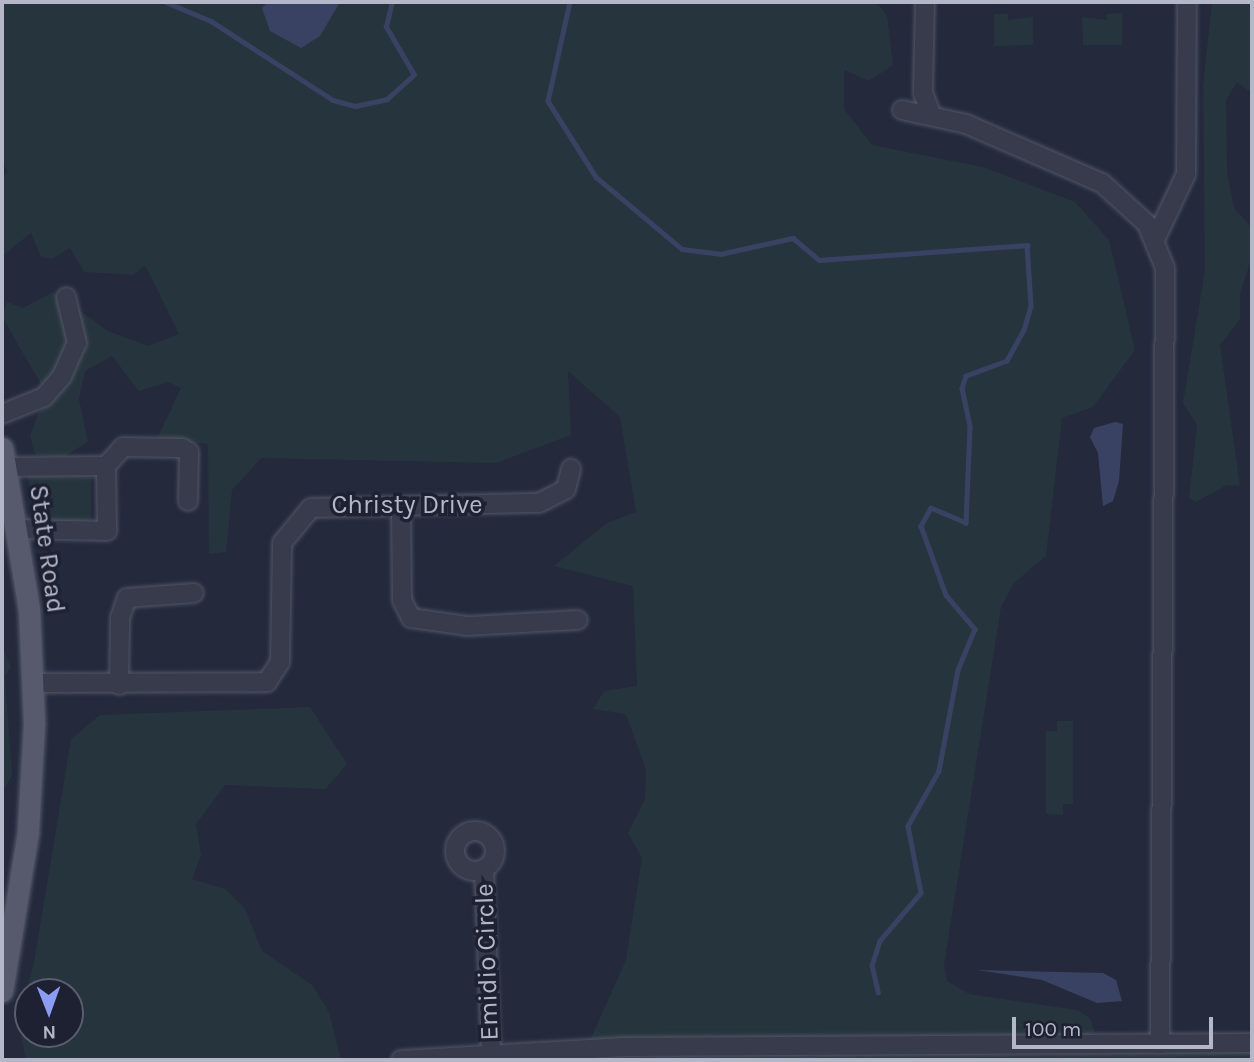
<!DOCTYPE html>
<style>
body{margin:0}
#map{position:relative;width:1254px;height:1062px;overflow:hidden;background:#24293c;font-family:Karla,sans-serif}
div>[style]{position:absolute}
[style*='--x']{left:calc(var(--x)*1px);top:calc(var(--y)*1px);width:calc(var(--w)*1px);rotate:calc(var(--a)*1deg)}
.green>*{inset:0;background:#26353d}
.water>*{inset:0;background:#3a4264}
.stream>*{height:4.5px;margin:-2.25px;padding:0 2.25px;transform-origin:2.25px;border-radius:2.25px;background:#3a4264}
.roads{filter:drop-shadow(0 0 2px #535767) drop-shadow(0 0 2px #535767)}
.minor>*{height:18px;margin:-9px;padding:0 9px;transform-origin:9px;border-radius:9px;background:#383b4c}
.minor>.ring{margin:-9px;padding:0;box-sizing:content-box;background:none;border:18px solid #383b4c;border-radius:50%}
.major>*{height:21px;margin:-10.5px;padding:0 10.5px;transform-origin:10.5px;border-radius:10.5px;background:#565a6c}
span{translate:-50% -50%;white-space:nowrap;text-align:center;line-height:1.15;-webkit-text-stroke:7px #1d2131;paint-order:stroke}
.street-label{font-size:26px;color:#b4b7c7}
.frame{position:absolute;inset:0;border:4px solid #b4b7c7;pointer-events:none}
.north{position:absolute;left:14px;top:978px;width:70px;height:70px;box-sizing:border-box;background:#1d2131;border:2px solid #595d6d;border-radius:50%;rotate:179deg;font-size:19px;font-weight:700;line-height:28px;text-align:center;color:#b4b7c7}
.north::after{content:'';display:block;margin:auto;width:24px;height:32px;background:#8c9cf4;clip-path:polygon(50% 0,100% 100%,50% 72%,0 100%)}
.scale{position:absolute;left:1012px;top:1017px;width:201px;height:32px;box-sizing:border-box;border:4px solid #b4b7c7;border-top:0;padding-left:9px;font-size:21px;line-height:24px;white-space:nowrap;color:#b4b7c7;-webkit-text-stroke:5px #1d2131;paint-order:stroke}
</style>
<div id="map">
<div class="green">
<i style="clip-path:polygon(2px 2px,876px 2px,887px 15px,893px 65px,869px 81px,844px 70px,844px 109px,872px 145px,983px 167px,1075px 202px,1109px 240px,1135px 350px,1093px 407px,1062px 418px,1046px 556px,1014px 583px,1001px 607px,944px 965px,947px 981px,969px 994px,1077px 1010px,1090px 1018px,1098px 1043px,1252px 1042px,1252px 1060px,656px 1060px,656px 1049px,586px 1049px,626px 960px,642px 858px,628px 833px,645px 799px,646px 770px,626px 714px,593px 709px,604px 691px,637px 686px,633px 586px,554px 566px,607px 523px,636px 512px,620px 417px,568px 371px,571px 435px,496px 463px,261px 458px,232px 490px,226px 552px,209px 554px,208px 444px,157px 439px,181px 388px,168px 382px,139px 391px,112px 356px,85px 371px,79px 399px,88px 442px,65px 456px,35px 455px,30px 436px,39px 412px,51px 402px,2px 316px,7px 302px,23px 308px,53px 292px,108px 331px,148px 346px,179px 334px,145px 265px,133px 275px,84px 272px,70px 248px,52px 259px,41px 257px,31px 233px,2px 256px,2px 177px,8px 172px,2px 162px)"></i>
<i style="clip-path:polygon(1212px 2px,1252px 2px,1252px 93px,1237px 82px,1226px 100px,1227px 173px,1234px 208px,1252px 228px,1252px 257px,1240px 294px,1240px 319px,1220px 345px,1240px 486px,1227px 485px,1196px 502px,1189px 498px,1197px 425px,1183px 403px,1205px 270px,1203px 85px)"></i>
<i style="clip-path:polygon(1122px 13px,1122px 45px,1083px 45px,1082px 17px,1107px 20px,1107px 14px)"></i>
<i style="clip-path:polygon(994px 14px,1008px 14px,1008px 20px,1033px 17px,1033px 45px,994px 46px)"></i>
<i style="clip-path:polygon(27px 472px,91px 472px,91px 524px,37px 523px)"></i>
<i style="clip-path:polygon(2px 647px,11px 667px,5px 676px,12px 776px,2px 792px)"></i>
<i style="clip-path:polygon(evenodd,310px 707px,347px 764px,325px 789px,225px 785px,196px 824px,201px 855px,192px 879px,225px 889px,245px 909px,262px 951px,312px 985px,329px 1012px,341px 1060px,26px 1060px,18px 1020px,34px 963px,71px 739px,100px 715px,310px 707px,28px 992px,70px 992px,70px 1034px,28px 1034px,28px 992px)"></i>
<i style="clip-path:polygon(1057px 721px,1073px 721px,1073px 804px,1063px 804px,1063px 815px,1046px 814px,1046px 731px,1057px 731px)"></i>
</div>
<div class="water">
<i style="clip-path:polygon(268px 2px,340px 2px,320px 36px,301px 48px,270px 31px,262px 8px)"></i>
<i style="clip-path:polygon(1115px 422px,1123px 424px,1119px 481px,1113px 501px,1103px 506px,1098px 453px,1090px 437px,1094px 428px)"></i>
<i style="clip-path:polygon(977px 970px,1103px 973px,1116px 980px,1122px 1001px,1097px 1003px,1042px 980px)"></i>
</div>
<div class="stream">
<i style="--x:166;--y:2;--w:49;--a:22.9"></i>
<i style="--x:211;--y:21;--w:145;--a:32.9"></i>
<i style="--x:333;--y:100;--w:23;--a:15"></i>
<i style="--x:355;--y:106;--w:33;--a:-12"></i>
<i style="--x:387;--y:99;--w:36;--a:-42"></i>
<i style="--x:414;--y:75;--w:56;--a:-120.3"></i>
<i style="--x:386;--y:27;--w:26;--a:-77"></i>
<i style="--x:570;--y:2;--w:101;--a:102.5"></i>
<i style="--x:548;--y:101;--w:90;--a:57.7"></i>
<i style="--x:596;--y:177;--w:112;--a:39.9"></i>
<i style="--x:682;--y:249;--w:38;--a:7"></i>
<i style="--x:720;--y:254;--w:75;--a:-12.4"></i>
<i style="--x:793;--y:238;--w:34;--a:40"></i>
<i style="--x:819;--y:260;--w:209;--a:-4.1"></i>
<i style="--x:1027;--y:245;--w:61;--a:86.2"></i>
<i style="--x:1031;--y:306;--w:25;--a:106"></i>
<i style="--x:1024;--y:330;--w:35;--a:119"></i>
<i style="--x:1007;--y:361;--w:44;--a:159.9"></i>
<i style="--x:966;--y:376;--w:13;--a:108"></i>
<i style="--x:962;--y:388;--w:40;--a:78"></i>
<i style="--x:970;--y:427;--w:96;--a:92.4"></i>
<i style="--x:966;--y:523;--w:38;--a:-157"></i>
<i style="--x:931;--y:508;--w:21;--a:119"></i>
<i style="--x:921;--y:526;--w:73;--a:70.1"></i>
<i style="--x:946;--y:595;--w:45;--a:49.5"></i>
<i style="--x:975;--y:629;--w:44;--a:112.5"></i>
<i style="--x:958;--y:670;--w:103;--a:100.7"></i>
<i style="--x:939;--y:771;--w:63;--a:119.4"></i>
<i style="--x:908;--y:826;--w:68;--a:79"></i>
<i style="--x:921;--y:893;--w:63;--a:130.5"></i>
<i style="--x:880;--y:941;--w:25;--a:108"></i>
<i style="--x:872;--y:965;--w:28;--a:77"></i>
</div>
<div class="roads">
<div class="minor">
<i style="--x:925;--y:2;--w:91;--a:91.3"></i>
<i style="--x:923;--y:93;--w:22;--a:69"></i>
<i style="--x:902;--y:110;--w:66;--a:12.3"></i>
<i style="--x:966;--y:124;--w:148;--a:23.5"></i>
<i style="--x:1102;--y:183;--w:61;--a:42.3"></i>
<i style="--x:1147;--y:224;--w:48;--a:67.8"></i>
<i style="--x:1165;--y:268;--w:776;--a:90.37"></i>
<i style="--x:1155;--y:240;--w:73;--a:-64.8"></i>
<i style="--x:1186;--y:174;--w:172;--a:-89.7"></i>
<i style="--x:2;--y:414;--w:45;--a:-22"></i>
<i style="--x:44;--y:397;--w:28;--a:-49"></i>
<i style="--x:62;--y:376;--w:36;--a:-66"></i>
<i style="--x:77;--y:343;--w:47;--a:-103.4"></i>
<i style="--x:106;--y:466;--w:25;--a:-48"></i>
<i style="--x:123;--y:447;--w:59;--a:1"></i>
<i style="--x:182;--y:448;--w:8;--a:30"></i>
<i style="--x:189;--y:452;--w:49;--a:91.2"></i>
<i style="--x:6;--y:467;--w:100;--a:-0.6"></i>
<i style="--x:106;--y:466;--w:65;--a:89.1"></i>
<i style="--x:107;--y:531;--w:89;--a:-178.7"></i>
<i style="--x:401;--y:506;--w:94;--a:89.4"></i>
<i style="--x:402;--y:600;--w:20;--a:63"></i>
<i style="--x:411;--y:618;--w:58;--a:8"></i>
<i style="--x:468;--y:626;--w:110;--a:-3.1"></i>
<i style="--x:34;--y:683;--w:233;--a:-0.2"></i>
<i style="--x:267;--y:682;--w:24;--a:-57"></i>
<i style="--x:280;--y:662;--w:119;--a:-89"></i>
<i style="--x:282;--y:543;--w:45;--a:-50.4"></i>
<i style="--x:311;--y:508;--w:228;--a:-1.3"></i>
<i style="--x:539;--y:503;--w:30;--a:-27"></i>
<i style="--x:566;--y:489;--w:21;--a:-76"></i>
<i style="--x:119;--y:685;--w:67;--a:-89.1"></i>
<i style="--x:120;--y:618;--w:21;--a:-71"></i>
<i style="--x:127;--y:598;--w:67;--a:-4.3"></i>
<i class="ring" style="left:455px;top:831px;width:22px;height:22px"></i>
<i style="--x:484;--y:869;--w:185;--a:87.8"></i>
<i style="--x:401;--y:1060;--w:224;--a:-3.3"></i>
<i style="--x:625;--y:1047;--w:627;--a:-0.37"></i>
</div>
<div class="major">
<i style="--x:2;--y:448;--w:163;--a:80.5"></i>
<i style="--x:29;--y:609;--w:114;--a:87.5"></i>
<i style="--x:34;--y:723;--w:109;--a:93.2"></i>
<i style="--x:28;--y:832;--w:161;--a:99.3"></i>
</div>
</div>
<div class="street-label">
<span style="left:407px;top:505px">Christy Drive</span>
<span style="left:47px;top:549px;rotate:82deg">State Road</span>
<span style="left:487px;top:962px;rotate:-92deg">Emidio Circle</span>
</div>
<div class="frame"></div>
<div class="north">N</div>
<div class="scale">100 m</div>
</div>
